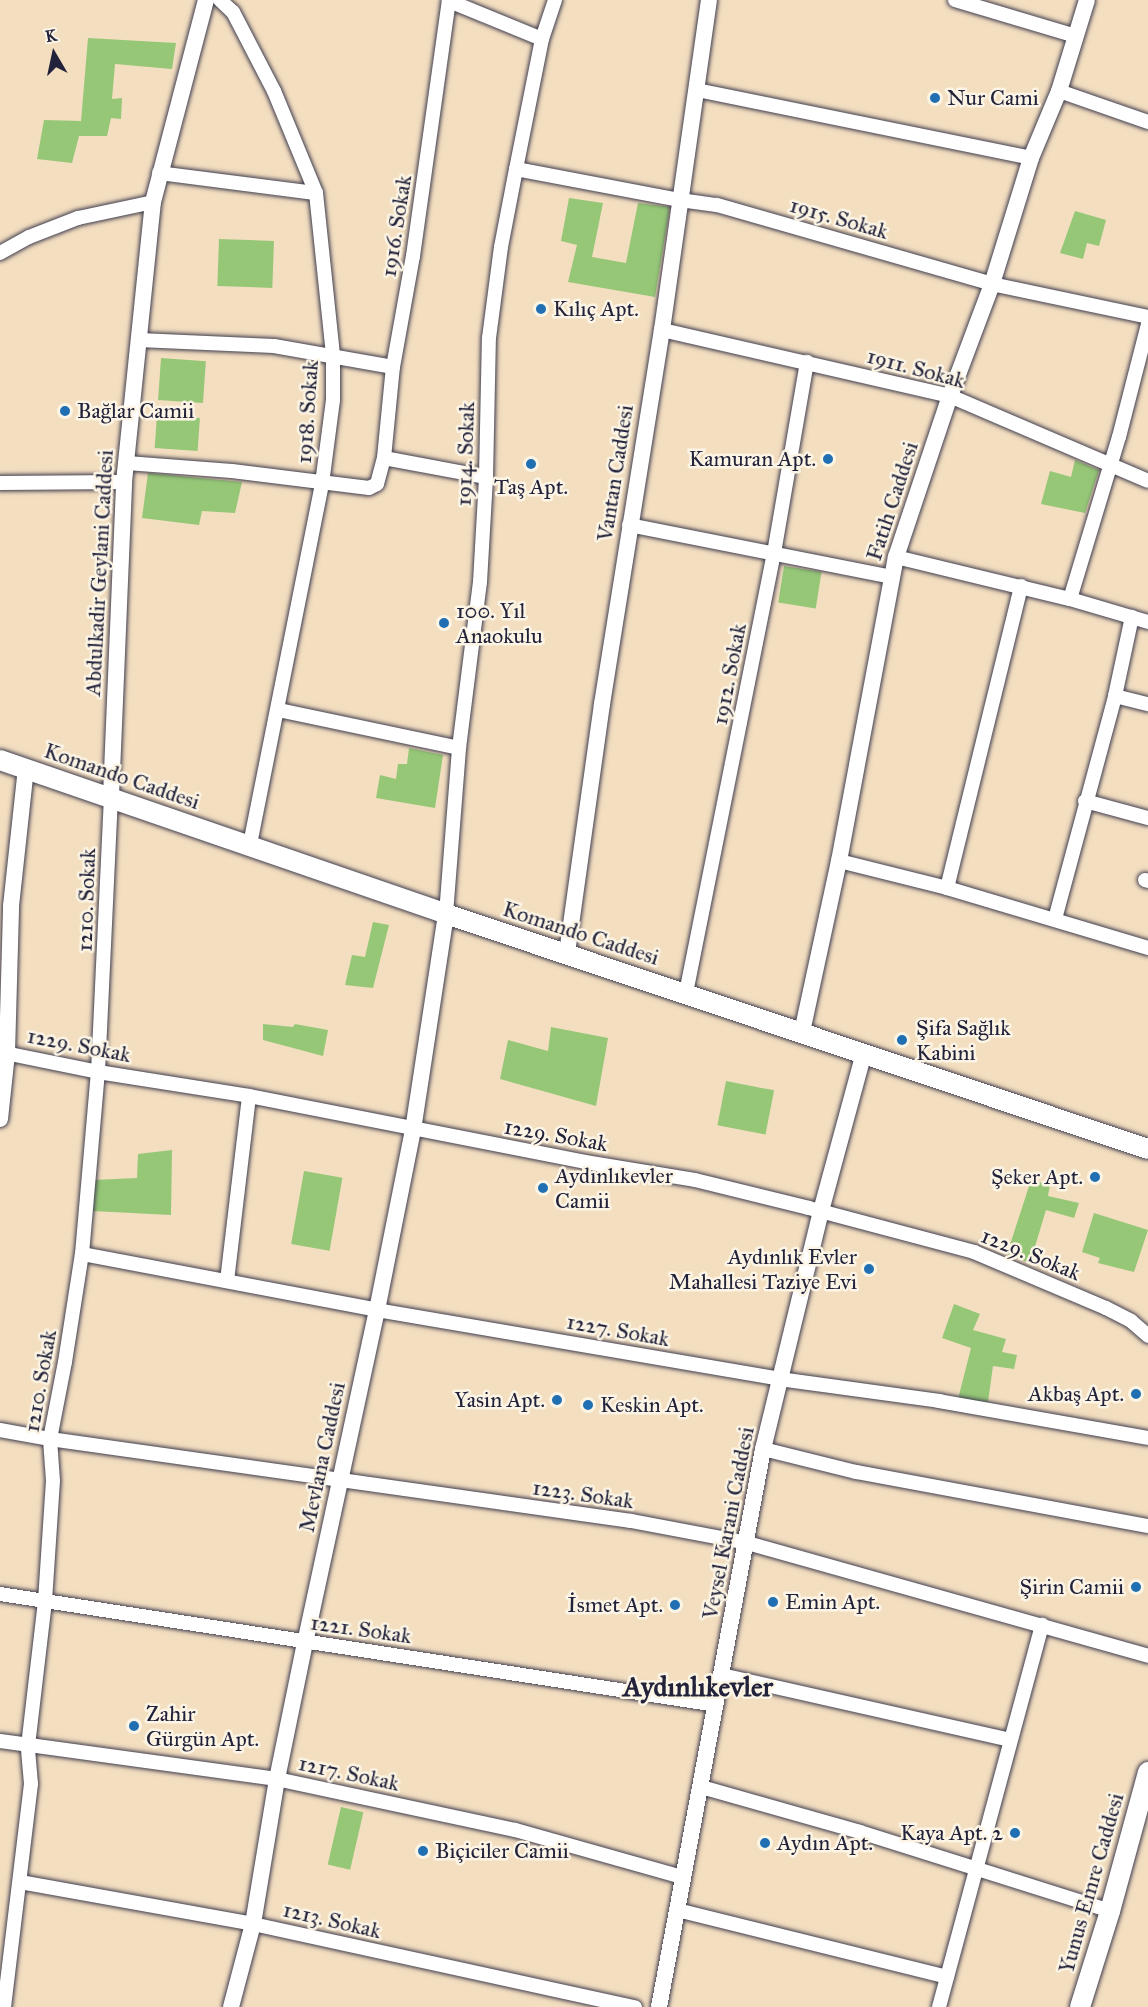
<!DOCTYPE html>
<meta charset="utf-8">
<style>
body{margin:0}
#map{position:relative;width:1148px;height:2007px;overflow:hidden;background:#f3dec0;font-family:"IM FELL Great Primer",serif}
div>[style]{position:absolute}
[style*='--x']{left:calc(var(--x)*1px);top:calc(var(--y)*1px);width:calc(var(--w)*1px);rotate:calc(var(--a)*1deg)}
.green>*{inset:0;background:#96c777;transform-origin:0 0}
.roads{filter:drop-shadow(0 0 2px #413e4f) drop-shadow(0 0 2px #413e4f)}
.minor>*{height:14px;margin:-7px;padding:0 7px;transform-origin:7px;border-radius:7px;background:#fff}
.tertiary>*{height:16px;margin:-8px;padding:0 8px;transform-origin:8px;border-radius:8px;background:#fff}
.secondary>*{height:20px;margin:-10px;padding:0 10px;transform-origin:10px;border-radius:10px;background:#fff}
.dots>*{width:16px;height:16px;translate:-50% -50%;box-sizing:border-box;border:3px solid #fcf5e5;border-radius:50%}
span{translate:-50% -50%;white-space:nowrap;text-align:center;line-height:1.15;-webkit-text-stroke:5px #fcf5e5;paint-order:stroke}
.poi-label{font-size:22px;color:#22223b}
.left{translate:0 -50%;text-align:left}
.right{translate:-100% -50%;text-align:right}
.street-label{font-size:22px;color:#22223b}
.district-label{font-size:28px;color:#22223b;font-weight:700}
.north{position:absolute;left:24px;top:24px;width:60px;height:60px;-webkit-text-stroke:4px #fcf5e5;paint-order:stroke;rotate:351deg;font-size:16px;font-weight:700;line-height:24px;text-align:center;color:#22223b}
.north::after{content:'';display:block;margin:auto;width:21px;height:27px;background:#22223b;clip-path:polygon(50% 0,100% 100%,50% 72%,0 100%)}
</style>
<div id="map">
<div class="green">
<i style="clip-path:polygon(88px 38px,176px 43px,172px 69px,115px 64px,112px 99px,122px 98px,121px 119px,111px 118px,107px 136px,79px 136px,72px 163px,37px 159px,44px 120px,81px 121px)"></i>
<i style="clip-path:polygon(569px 198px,603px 203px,592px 257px,626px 263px,638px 203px,670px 207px,655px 297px,568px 282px,577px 245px,561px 241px)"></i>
<i style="clip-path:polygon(1075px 211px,1106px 220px,1099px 246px,1087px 243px,1083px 259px,1060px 253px)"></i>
<i style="left:219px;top:239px;width:55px;height:47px;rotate:2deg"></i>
<i style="left:161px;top:358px;width:45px;height:42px;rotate:4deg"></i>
<i style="left:157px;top:415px;width:43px;height:33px;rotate:4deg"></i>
<i style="clip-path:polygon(1075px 460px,1099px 470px,1085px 513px,1041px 504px,1050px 471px,1071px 477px)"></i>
<i style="clip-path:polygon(148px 473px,242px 482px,235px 513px,202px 511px,199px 525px,142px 518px)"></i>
<i style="left:784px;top:566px;width:38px;height:37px;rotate:9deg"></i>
<i style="clip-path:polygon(409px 748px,443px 755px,435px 808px,376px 798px,380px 775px,396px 779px,398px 764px,407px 764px)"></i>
<i style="clip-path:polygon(373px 922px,389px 925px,373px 988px,345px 985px,352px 955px,365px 957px)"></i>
<i style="clip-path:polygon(263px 1024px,293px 1027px,295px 1024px,328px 1030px,323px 1056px,263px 1040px)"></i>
<i style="clip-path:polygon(551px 1027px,608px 1038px,596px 1106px,500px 1079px,508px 1040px,548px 1051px)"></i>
<i style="left:726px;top:1081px;width:49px;height:45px;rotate:11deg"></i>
<i style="clip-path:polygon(172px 1150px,171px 1215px,92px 1211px,93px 1180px,137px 1178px,138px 1154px)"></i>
<i style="left:304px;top:1171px;width:39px;height:74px;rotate:10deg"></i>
<i style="clip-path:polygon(1031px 1180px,1050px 1185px,1048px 1196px,1079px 1203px,1074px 1218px,1046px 1210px,1030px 1263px,1007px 1254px)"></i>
<i style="clip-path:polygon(1094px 1213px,1148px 1230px,1134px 1272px,1098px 1263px,1100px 1258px,1082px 1252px)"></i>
<i style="clip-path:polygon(954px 1304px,980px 1314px,973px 1330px,1006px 1339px,1002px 1352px,1017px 1355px,1014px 1369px,993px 1366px,988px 1402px,958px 1399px,971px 1348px,942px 1338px)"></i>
<i style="left:341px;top:1807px;width:23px;height:59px;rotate:13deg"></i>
</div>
<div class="roads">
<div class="minor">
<i style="--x:220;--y:0;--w:18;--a:43"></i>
<i style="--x:233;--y:12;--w:89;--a:62.6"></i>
<i style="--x:274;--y:91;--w:110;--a:67.6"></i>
<i style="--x:316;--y:193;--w:162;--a:84"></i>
<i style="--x:333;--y:354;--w:46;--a:90"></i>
<i style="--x:333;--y:400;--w:85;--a:97.5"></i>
<i style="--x:322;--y:484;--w:368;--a:101.3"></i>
<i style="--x:955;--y:0;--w:126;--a:16.6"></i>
<i style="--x:449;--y:1;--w:100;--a:22.2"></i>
<i style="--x:697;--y:90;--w:341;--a:11.5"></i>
<i style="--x:1059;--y:91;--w:94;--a:19.2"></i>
<i style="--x:516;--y:169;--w:167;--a:10.7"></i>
<i style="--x:680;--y:200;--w:37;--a:8"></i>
<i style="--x:717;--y:205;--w:286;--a:16"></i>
<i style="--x:992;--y:284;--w:159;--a:11.9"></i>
<i style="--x:159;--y:173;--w:158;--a:7.3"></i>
<i style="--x:0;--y:253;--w:33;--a:-29"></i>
<i style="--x:29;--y:237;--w:53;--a:-21.2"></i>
<i style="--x:78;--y:218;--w:77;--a:-12"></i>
<i style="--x:662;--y:330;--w:295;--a:12.9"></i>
<i style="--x:950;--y:396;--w:215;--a:23.2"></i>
<i style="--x:139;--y:340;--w:135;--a:2.5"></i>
<i style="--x:274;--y:346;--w:121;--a:10"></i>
<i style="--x:384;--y:458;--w:91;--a:-84.4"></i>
<i style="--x:393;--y:367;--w:113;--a:-79.8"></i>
<i style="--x:413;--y:256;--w:259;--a:-82"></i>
<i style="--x:127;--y:463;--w:105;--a:4.4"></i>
<i style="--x:232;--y:471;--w:138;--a:7.1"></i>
<i style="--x:369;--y:488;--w:9;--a:-27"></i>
<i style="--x:377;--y:484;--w:27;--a:-75"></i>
<i style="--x:384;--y:458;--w:104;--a:10.6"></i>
<i style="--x:0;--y:483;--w:124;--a:-0.5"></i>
<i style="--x:629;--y:525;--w:267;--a:11.2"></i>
<i style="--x:896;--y:557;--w:179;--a:13.6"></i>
<i style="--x:1070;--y:599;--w:81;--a:16.4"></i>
<i style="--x:1070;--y:599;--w:169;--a:-73.2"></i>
<i style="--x:1119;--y:437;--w:117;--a:-75.6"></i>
<i style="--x:1115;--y:696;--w:34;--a:14"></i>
<i style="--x:279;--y:710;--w:184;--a:11.9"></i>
<i style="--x:1085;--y:801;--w:65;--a:15.1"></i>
<i style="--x:839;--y:861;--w:111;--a:14"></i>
<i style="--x:947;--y:888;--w:210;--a:16.6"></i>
<i style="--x:1145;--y:880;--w:3;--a:18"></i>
<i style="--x:947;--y:888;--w:311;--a:-76.2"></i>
<i style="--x:446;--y:914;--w:167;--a:-85.5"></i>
<i style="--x:459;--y:748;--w:167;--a:-82.8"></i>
<i style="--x:480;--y:582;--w:105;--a:-86.7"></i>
<i style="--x:486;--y:477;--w:139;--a:-88.8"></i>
<i style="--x:489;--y:338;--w:92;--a:-82.5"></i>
<i style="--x:501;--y:247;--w:79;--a:-79.1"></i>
<i style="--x:516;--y:169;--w:133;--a:-78.7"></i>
<i style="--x:542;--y:39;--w:41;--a:-71.6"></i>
<i style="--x:1055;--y:919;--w:231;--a:-74.9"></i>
<i style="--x:1115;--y:696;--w:81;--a:-77.9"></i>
<i style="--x:686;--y:993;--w:449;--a:-78.7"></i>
<i style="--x:774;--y:553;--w:194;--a:-80.2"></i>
<i style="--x:0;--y:1052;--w:100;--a:11.5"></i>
<i style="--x:98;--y:1072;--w:153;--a:9"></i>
<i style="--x:249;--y:1096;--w:342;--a:11.1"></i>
<i style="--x:585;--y:1162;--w:111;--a:9.3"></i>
<i style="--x:695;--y:1180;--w:117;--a:13.8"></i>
<i style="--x:809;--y:1208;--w:171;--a:14.9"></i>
<i style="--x:974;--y:1252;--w:143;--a:23"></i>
<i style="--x:1106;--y:1308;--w:28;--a:27"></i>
<i style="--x:1131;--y:1321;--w:23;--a:41"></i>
<i style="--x:82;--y:1254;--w:300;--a:10.7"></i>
<i style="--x:377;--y:1310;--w:408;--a:9.7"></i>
<i style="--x:779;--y:1379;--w:162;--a:7.8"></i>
<i style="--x:939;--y:1401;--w:212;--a:10"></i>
<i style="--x:227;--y:1281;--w:186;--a:-83.2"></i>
<i style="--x:0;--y:1430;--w:51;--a:10.2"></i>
<i style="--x:50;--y:1439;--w:587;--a:8.03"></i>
<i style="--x:631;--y:1521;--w:118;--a:10.7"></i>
<i style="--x:747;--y:1543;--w:417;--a:15.7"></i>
<i style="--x:763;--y:1449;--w:96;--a:13.9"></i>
<i style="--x:856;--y:1472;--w:297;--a:10.5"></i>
<i style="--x:0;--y:1594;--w:725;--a:8.81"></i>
<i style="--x:722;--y:1675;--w:295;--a:12.7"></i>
<i style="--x:0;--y:1741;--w:280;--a:7.8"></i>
<i style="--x:277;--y:1779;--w:243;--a:12.1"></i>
<i style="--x:515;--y:1830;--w:173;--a:15.7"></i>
<i style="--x:701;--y:1787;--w:165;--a:15.8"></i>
<i style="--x:860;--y:1832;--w:262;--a:17.5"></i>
<i style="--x:20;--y:1882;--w:237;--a:10.2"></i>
<i style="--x:253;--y:1924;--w:391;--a:12.3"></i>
<i style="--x:677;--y:1910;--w:278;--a:13.9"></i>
<i style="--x:4;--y:2007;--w:225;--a:-83.1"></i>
<i style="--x:31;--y:1784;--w:38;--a:-95"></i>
<i style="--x:28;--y:1746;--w:146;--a:-83.3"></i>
<i style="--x:45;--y:1601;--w:120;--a:-86.2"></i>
<i style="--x:53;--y:1481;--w:42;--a:-94.1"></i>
<i style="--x:50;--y:1439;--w:78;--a:-79"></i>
<i style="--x:65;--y:1362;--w:109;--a:-81.1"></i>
<i style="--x:82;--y:1254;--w:183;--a:-85"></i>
<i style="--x:98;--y:1072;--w:276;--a:-87.3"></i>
<i style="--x:939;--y:2007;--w:396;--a:-74.9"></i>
</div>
<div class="tertiary">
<i style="--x:111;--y:796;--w:314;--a:-87.6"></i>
<i style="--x:124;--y:482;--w:281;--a:-84.1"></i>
<i style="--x:153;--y:202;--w:209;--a:-75.3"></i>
<i style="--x:567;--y:953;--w:251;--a:-82"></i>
<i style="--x:602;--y:704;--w:379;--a:-80.9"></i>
<i style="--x:662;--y:330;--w:333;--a:-81.9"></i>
<i style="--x:802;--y:1032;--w:175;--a:-77.8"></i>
<i style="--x:839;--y:861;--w:309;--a:-79.4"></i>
<i style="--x:896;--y:557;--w:170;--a:-71.5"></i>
<i style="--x:950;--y:396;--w:120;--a:-69.4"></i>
<i style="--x:992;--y:284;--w:132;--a:-72.8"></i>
<i style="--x:1031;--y:158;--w:73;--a:-67.3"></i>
<i style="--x:1059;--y:91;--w:95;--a:-72.9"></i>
<i style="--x:0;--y:1119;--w:66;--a:-83.9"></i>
<i style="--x:7;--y:1053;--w:147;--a:-88.4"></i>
<i style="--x:11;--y:906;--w:139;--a:-83.8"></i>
<i style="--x:231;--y:2007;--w:86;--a:-75.2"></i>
<i style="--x:253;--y:1924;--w:147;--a:-80.6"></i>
<i style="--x:277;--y:1779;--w:139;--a:-78.4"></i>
<i style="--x:305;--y:1643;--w:341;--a:-77.8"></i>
<i style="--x:377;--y:1310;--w:184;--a:-78.7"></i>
<i style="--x:413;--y:1130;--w:219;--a:-81.3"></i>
<i style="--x:659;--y:2007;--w:568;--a:-79.44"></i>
<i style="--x:763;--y:1449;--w:245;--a:-76.3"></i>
<i style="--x:821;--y:1211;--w:164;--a:-74.8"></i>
</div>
<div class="secondary">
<i style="--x:0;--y:760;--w:472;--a:19"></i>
<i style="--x:446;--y:914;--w:740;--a:18.51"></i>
<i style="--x:1080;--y:2007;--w:101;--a:-72.6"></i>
<i style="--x:1110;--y:1911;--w:144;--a:-74.7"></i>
</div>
</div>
<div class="dots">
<i style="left:935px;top:98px;background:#1f6fb2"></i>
<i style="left:541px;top:309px;background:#1f6fb2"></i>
<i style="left:65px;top:411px;background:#1f6fb2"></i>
<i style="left:828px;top:459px;background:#1f6fb2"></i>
<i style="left:531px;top:464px;background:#1f6fb2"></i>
<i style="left:444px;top:623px;background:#1f6fb2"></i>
<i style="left:902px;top:1040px;background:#1f6fb2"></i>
<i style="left:1095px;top:1177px;background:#1f6fb2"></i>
<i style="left:543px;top:1188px;background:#1f6fb2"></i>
<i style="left:869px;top:1269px;background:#1f6fb2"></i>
<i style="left:1136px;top:1394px;background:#1f6fb2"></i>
<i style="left:557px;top:1400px;background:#1f6fb2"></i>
<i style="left:588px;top:1405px;background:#1f6fb2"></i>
<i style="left:1136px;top:1587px;background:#1f6fb2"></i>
<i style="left:773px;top:1602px;background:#1f6fb2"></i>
<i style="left:675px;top:1605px;background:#1f6fb2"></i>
<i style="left:134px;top:1726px;background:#1f6fb2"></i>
<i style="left:1015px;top:1833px;background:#1f6fb2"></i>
<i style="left:765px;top:1843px;background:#1f6fb2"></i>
<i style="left:423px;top:1851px;background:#1f6fb2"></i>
</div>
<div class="poi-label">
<span class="left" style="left:947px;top:98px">Nur Cami</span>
<span class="left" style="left:553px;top:309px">Kılıç Apt.</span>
<span class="left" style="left:77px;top:411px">Bağlar Camii</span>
<span class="right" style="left:816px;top:459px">Kamuran Apt.</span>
<span style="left:531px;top:487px">Taş Apt.</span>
<span class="left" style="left:456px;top:623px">100. Yıl<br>Anaokulu</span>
<span class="left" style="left:916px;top:1040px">Şifa Sağlık<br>Kabini</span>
<span class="left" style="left:555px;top:1188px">Aydınlıkevler<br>Camii</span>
<span class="right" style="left:1083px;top:1177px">Şeker Apt.</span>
<span class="right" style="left:857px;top:1269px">Aydınlık Evler<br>Mahallesi Taziye Evi</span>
<span class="right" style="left:1124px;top:1394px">Akbaş Apt.</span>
<span class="right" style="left:545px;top:1400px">Yasin Apt.</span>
<span class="left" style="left:600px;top:1405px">Keskin Apt.</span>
<span class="right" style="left:1124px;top:1587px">Şirin Camii</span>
<span class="left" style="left:785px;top:1602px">Emin Apt.</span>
<span class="right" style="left:663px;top:1605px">İsmet Apt.</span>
<span class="left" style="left:146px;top:1726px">Zahir<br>Gürgün Apt.</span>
<span class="right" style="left:1003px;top:1833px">Kaya Apt. 2</span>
<span class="left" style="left:777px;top:1843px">Aydın Apt.</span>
<span class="left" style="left:435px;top:1851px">Biçiciler Camii</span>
</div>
<div class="street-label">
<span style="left:839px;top:218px;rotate:16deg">1915. Sokak</span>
<span style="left:396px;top:226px;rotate:-81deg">1916. Sokak</span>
<span style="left:916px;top:368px;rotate:15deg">1911. Sokak</span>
<span style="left:307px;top:412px;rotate:-86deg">1918. Sokak</span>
<span style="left:465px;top:454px;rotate:-88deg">1914. Sokak</span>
<span style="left:615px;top:473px;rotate:-81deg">Vantan Caddesi</span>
<span style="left:892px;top:501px;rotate:-72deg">Fatih Caddesi</span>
<span style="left:99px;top:573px;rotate:-87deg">Abdulkadir Geylani Caddesi</span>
<span style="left:729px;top:674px;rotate:-79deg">1912. Sokak</span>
<span style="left:122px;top:776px;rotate:19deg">Komando Caddesi</span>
<span style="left:86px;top:900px;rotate:-88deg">1210. Sokak</span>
<span style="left:581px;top:933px;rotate:18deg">Komando Caddesi</span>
<span style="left:79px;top:1045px;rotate:11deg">1229. Sokak</span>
<span style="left:556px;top:1135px;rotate:10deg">1229. Sokak</span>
<span style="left:1031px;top:1254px;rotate:22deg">1229. Sokak</span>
<span style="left:618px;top:1330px;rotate:10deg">1227. Sokak</span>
<span style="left:40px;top:1381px;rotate:-80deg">1210. Sokak</span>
<span style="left:322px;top:1457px;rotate:-78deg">Mevlana Caddesi</span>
<span style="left:583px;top:1494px;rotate:8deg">1223. Sokak</span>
<span style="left:728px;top:1523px;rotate:-79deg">Veysel Karani Caddesi</span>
<span style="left:361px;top:1629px;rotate:8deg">1221. Sokak</span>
<span style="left:349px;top:1773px;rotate:12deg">1217. Sokak</span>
<span style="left:1091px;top:1883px;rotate:-74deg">Yunus Emre Caddesi</span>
<span style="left:332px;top:1920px;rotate:13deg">1213. Sokak</span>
</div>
<div class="district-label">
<span style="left:698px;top:1687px">Aydınlıkevler</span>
</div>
<div class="north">K</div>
</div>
